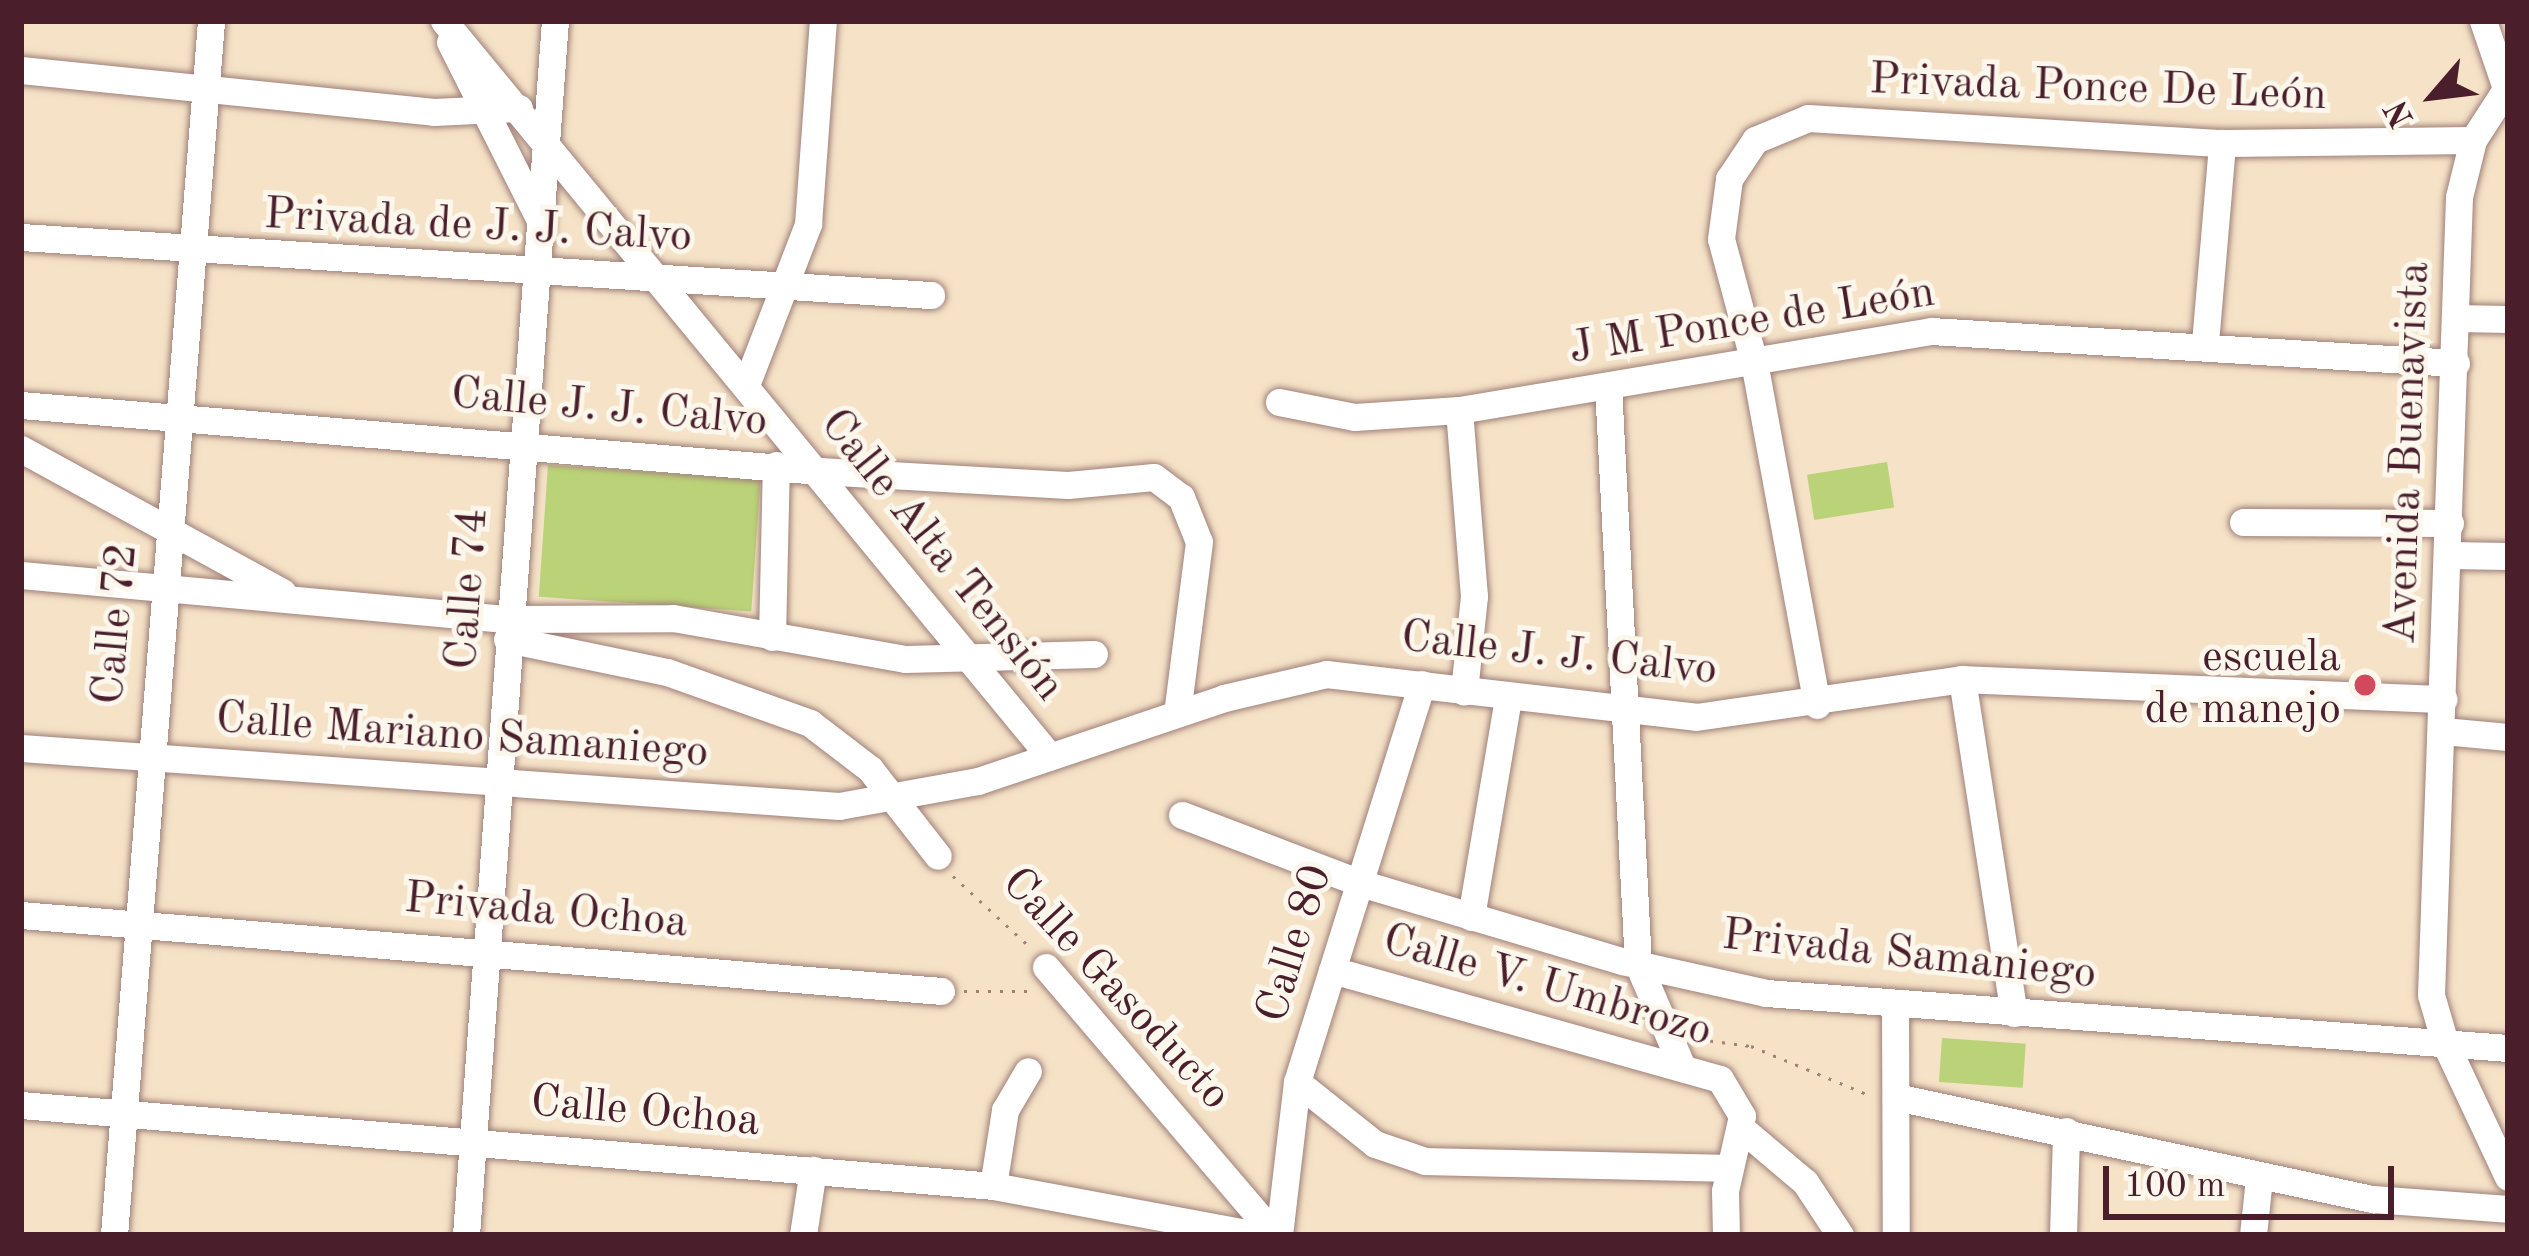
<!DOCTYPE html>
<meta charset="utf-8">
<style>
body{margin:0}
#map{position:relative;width:2529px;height:1256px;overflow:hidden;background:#f5e2c7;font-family:"Old Standard TT",serif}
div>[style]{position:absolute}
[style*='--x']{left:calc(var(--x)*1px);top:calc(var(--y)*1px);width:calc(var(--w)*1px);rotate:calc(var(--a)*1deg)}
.green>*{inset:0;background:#bbd378;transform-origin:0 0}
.path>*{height:3px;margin-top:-1.5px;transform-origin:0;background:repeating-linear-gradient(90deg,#a08079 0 3px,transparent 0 12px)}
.roads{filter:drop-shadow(0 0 3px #a08079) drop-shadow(0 0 3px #a08079)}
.minor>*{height:27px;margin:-13.5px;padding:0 13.5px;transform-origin:13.5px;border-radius:13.5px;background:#fff}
.dots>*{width:33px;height:33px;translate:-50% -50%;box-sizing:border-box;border:6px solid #fbf7ec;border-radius:50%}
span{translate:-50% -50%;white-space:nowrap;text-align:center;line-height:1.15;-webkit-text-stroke:10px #fbf7ec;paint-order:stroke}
.street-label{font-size:45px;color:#4a1f2b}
.poi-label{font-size:45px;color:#4a1f2b}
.right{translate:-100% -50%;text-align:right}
.frame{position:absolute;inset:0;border:24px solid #4a1f2b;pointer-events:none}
.north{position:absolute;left:2373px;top:36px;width:120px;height:120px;-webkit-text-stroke:9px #fbf7ec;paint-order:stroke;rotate:242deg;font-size:33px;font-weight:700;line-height:48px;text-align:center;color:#4a1f2b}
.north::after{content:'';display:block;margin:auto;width:42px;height:54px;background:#4a1f2b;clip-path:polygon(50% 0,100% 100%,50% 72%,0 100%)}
.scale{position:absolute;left:2103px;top:1166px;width:291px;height:54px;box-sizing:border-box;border:6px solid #4a1f2b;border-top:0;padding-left:15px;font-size:36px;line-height:42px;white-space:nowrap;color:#4a1f2b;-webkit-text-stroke:9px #fbf7ec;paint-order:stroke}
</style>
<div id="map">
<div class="green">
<i style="left:1887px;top:462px;width:46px;height:81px;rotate:81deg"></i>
<i style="left:548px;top:465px;width:213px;height:132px;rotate:4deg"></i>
<i style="left:1942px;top:1038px;width:84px;height:44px;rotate:4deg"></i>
</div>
<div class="path">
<i style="--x:953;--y:876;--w:105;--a:42.7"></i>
<i style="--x:964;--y:991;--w:68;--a:0"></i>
<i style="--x:1698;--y:1039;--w:53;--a:7.5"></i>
<i style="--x:1751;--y:1046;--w:128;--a:22.6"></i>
</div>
<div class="roads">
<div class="minor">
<i style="--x:444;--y:21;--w:953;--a:50.53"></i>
<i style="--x:2483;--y:21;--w:71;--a:71.1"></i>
<i style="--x:450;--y:42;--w:197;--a:63.2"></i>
<i style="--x:21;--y:70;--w:415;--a:5.8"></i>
<i style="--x:434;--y:112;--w:85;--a:-2.7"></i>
<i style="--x:2508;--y:86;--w:64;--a:122.9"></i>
<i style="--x:2473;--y:140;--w:59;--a:103.8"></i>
<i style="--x:2459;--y:197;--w:798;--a:92.01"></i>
<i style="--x:2431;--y:995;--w:50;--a:73.7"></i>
<i style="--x:2445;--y:1043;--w:148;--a:64.8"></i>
<i style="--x:21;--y:237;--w:912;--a:3.65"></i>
<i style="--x:2456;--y:318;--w:52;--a:1.1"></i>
<i style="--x:2205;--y:343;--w:201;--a:-85.1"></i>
<i style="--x:746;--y:385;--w:173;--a:-68.9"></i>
<i style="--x:808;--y:224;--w:204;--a:-85.8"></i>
<i style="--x:1608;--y:386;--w:579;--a:87.03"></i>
<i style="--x:1638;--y:964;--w:107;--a:66.8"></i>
<i style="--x:1279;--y:402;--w:77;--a:11.2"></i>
<i style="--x:1355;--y:417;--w:104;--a:-3.9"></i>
<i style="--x:1459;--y:410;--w:479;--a:-9.5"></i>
<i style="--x:1931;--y:331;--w:526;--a:3.49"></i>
<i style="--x:21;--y:405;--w:801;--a:4.73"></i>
<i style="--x:819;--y:471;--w:249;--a:3.2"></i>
<i style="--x:1068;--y:485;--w:86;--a:-5.3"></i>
<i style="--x:1154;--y:477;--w:34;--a:37"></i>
<i style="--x:1181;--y:497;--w:48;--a:68.2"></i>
<i style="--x:1199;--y:542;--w:172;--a:97.3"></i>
<i style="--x:1459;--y:410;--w:187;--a:85.4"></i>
<i style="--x:1474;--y:596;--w:96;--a:96"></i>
<i style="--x:21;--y:449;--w:298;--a:28.7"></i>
<i style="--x:2243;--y:522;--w:207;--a:0.3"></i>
<i style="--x:2449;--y:555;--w:59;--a:1"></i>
<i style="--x:21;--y:575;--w:489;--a:5.2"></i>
<i style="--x:508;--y:619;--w:165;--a:-0.3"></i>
<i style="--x:673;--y:618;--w:236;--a:10"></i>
<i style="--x:905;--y:659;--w:189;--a:-1.5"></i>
<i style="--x:772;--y:637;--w:172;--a:-88.7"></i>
<i style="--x:507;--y:639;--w:163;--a:11.7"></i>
<i style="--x:667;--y:672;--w:152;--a:19.6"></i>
<i style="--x:810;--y:723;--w:76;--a:37.5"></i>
<i style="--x:870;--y:769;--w:110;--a:52"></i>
<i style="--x:1962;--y:679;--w:338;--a:81.2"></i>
<i style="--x:1817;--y:705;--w:349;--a:-100.4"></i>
<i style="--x:1754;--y:362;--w:127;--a:-105"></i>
<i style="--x:1721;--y:239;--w:61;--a:-82.4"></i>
<i style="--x:1729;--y:179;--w:47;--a:-56.3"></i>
<i style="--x:1755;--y:140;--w:57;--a:-22.5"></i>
<i style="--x:1808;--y:118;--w:415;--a:3.5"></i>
<i style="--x:2222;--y:143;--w:251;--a:-0.7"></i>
<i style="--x:2443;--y:731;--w:65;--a:5.3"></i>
<i style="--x:21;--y:748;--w:820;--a:4.06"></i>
<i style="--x:839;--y:806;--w:141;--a:-10.2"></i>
<i style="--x:978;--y:781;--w:260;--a:-18.6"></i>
<i style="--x:1224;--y:698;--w:105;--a:-13.2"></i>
<i style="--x:1326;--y:674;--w:372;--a:6.6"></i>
<i style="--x:1696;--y:717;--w:269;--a:-8.1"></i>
<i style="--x:1962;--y:679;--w:482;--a:2.4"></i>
<i style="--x:1182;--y:815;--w:191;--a:20.9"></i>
<i style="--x:1360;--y:883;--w:273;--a:16.6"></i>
<i style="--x:1622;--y:961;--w:148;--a:12.5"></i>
<i style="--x:1766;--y:993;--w:744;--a:4.24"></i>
<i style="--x:21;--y:915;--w:923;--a:4.72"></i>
<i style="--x:1471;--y:917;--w:222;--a:-80.4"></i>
<i style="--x:1046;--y:967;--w:353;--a:49.5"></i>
<i style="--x:1332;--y:970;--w:403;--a:15.7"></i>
<i style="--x:1720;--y:1079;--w:43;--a:59.3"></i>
<i style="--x:1742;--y:1116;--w:77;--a:102.8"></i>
<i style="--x:1725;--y:1191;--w:44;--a:88.7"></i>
<i style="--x:1895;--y:1004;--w:231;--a:89.8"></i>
<i style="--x:1297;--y:1082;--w:100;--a:38.5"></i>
<i style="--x:1375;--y:1144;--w:53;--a:18.8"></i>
<i style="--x:1425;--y:1161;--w:304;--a:1.3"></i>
<i style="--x:1896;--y:1097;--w:488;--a:12.1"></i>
<i style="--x:2373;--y:1199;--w:135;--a:4.2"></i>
<i style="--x:21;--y:1105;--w:975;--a:4.76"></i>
<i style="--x:993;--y:1186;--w:269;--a:10.5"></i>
<i style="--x:1741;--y:1128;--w:84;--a:40.2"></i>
<i style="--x:1805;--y:1182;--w:64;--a:56.6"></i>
<i style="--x:993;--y:1186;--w:77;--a:-81"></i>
<i style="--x:1005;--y:1110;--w:45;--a:-59.5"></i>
<i style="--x:114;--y:1235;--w:1218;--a:-85.43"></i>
<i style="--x:466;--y:1235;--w:1217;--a:-85.81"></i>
<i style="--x:803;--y:1235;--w:66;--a:-81.3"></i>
<i style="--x:1279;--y:1235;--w:154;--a:-83.3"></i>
<i style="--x:1297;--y:1082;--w:417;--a:-72.6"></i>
<i style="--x:2063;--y:1235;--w:104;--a:-88.3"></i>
<i style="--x:2253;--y:1235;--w:57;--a:-84"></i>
</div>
</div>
<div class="dots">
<i style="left:2365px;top:685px;background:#d1495b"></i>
</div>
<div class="street-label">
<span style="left:2098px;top:89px;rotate:2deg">Privada Ponce De León</span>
<span style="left:478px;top:227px;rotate:3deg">Privada de J. J. Calvo</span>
<span style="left:1752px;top:322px;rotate:-9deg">J M Ponce de León</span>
<span style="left:609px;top:409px;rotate:5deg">Calle J. J. Calvo</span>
<span style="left:2409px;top:453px;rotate:-88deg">Avenida Buenavista</span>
<span style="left:941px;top:556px;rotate:51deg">Calle Alta Tensión</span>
<span style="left:469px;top:589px;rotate:-86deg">Calle 74</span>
<span style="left:117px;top:624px;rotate:-85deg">Calle 72</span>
<span style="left:1559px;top:655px;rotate:6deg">Calle J. J. Calvo</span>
<span style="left:462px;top:737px;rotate:4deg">Calle Mariano Samaniego</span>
<span style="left:546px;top:912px;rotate:5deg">Privada Ochoa</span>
<span style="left:1296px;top:944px;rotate:-73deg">Calle 80</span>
<span style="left:1909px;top:956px;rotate:6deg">Privada Samaniego</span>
<span style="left:1547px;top:987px;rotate:16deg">Calle V. Umbrozo</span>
<span style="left:1115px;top:990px;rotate:47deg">Calle Gasoducto</span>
<span style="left:645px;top:1113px;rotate:5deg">Calle Ochoa</span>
</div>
<div class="poi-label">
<span class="right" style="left:2341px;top:685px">escuela<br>de manejo</span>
</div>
<div class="frame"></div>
<div class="north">N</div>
<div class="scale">100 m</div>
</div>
